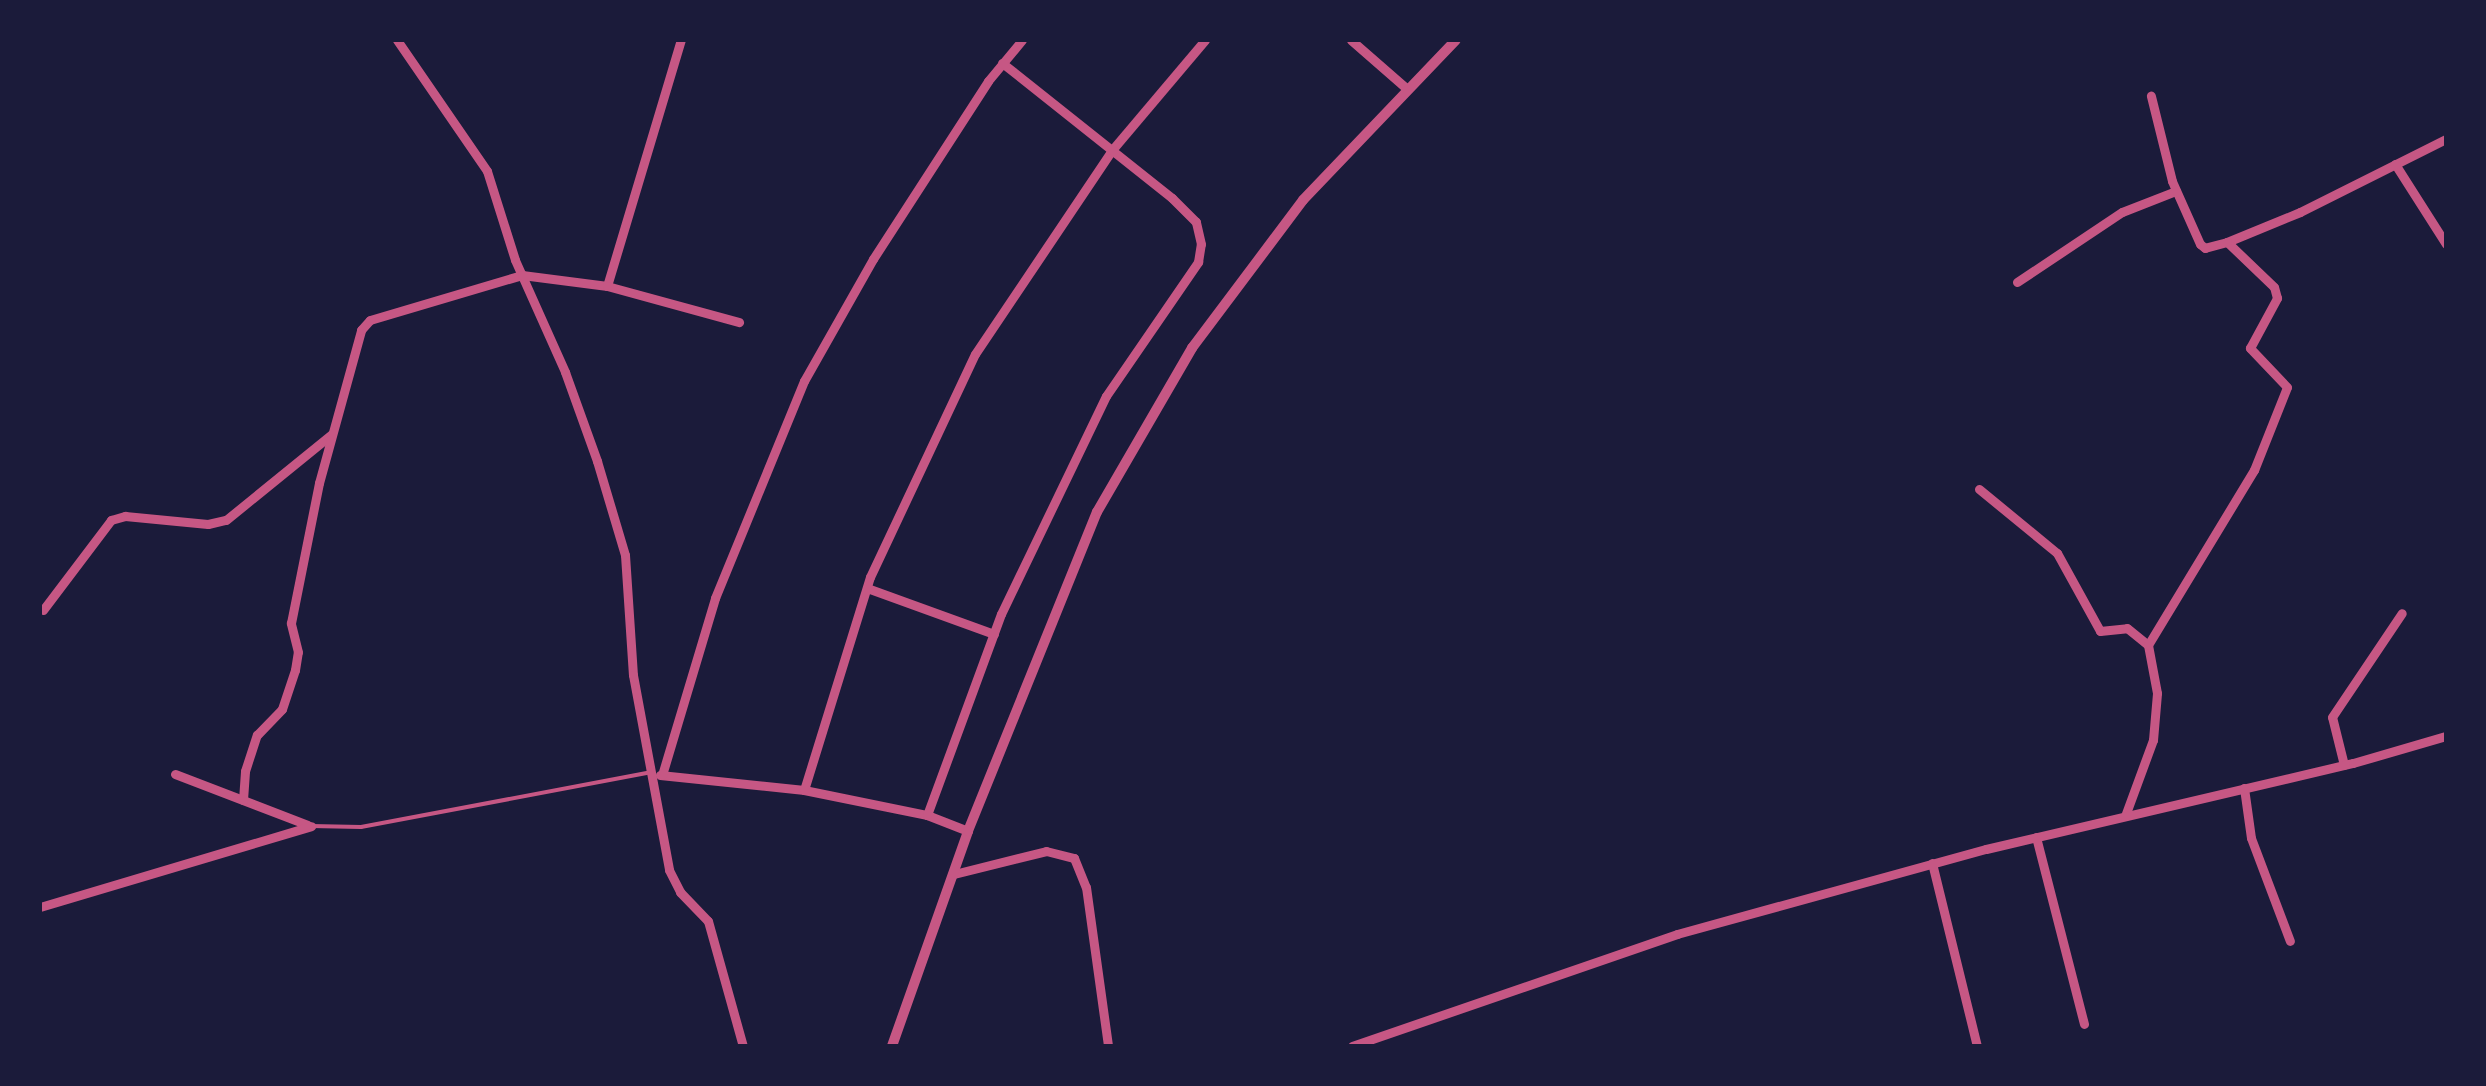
<!DOCTYPE html>
<style>
body{margin:0}
#map{position:relative;width:2486px;height:1086px;overflow:hidden;background:#1b1b3a;font-family:Inter,sans-serif}
div>[style]{position:absolute}
[style*='--x']{left:calc(var(--x)*1px);top:calc(var(--y)*1px);width:calc(var(--w)*1px);rotate:calc(var(--a)*1deg)}
.service>*{height:4px;margin:-2px;padding:0 2px;transform-origin:2px;border-radius:2px;background:#c65784}
.minor>*{height:9px;margin:-4.5px;padding:0 4.5px;transform-origin:4.5px;border-radius:4.5px;background:#c65784}
.tertiary>*{height:10px;margin:-5px;padding:0 5px;transform-origin:5px;border-radius:5px;background:#c65784}
span{translate:-50% -50%;white-space:nowrap;text-align:center;line-height:1.15;-webkit-text-stroke:8px #1b1b3a;paint-order:stroke}
.frame{position:absolute;inset:0;border:42px solid #1b1b3a;pointer-events:none}
</style>
<div id="map">
<div class="service">
<i style="--x:311;--y:826;--w:50;--a:1.1"></i>
<i style="--x:361;--y:827;--w:292;--a:-10.7"></i>
</div>
<div class="minor">
<i style="--x:397;--y:40;--w:159;--a:55.5"></i>
<i style="--x:487;--y:171;--w:93;--a:72.5"></i>
<i style="--x:515;--y:260;--w:123;--a:65.9"></i>
<i style="--x:565;--y:372;--w:95;--a:70.2"></i>
<i style="--x:597;--y:461;--w:98;--a:73.4"></i>
<i style="--x:625;--y:555;--w:120;--a:86.2"></i>
<i style="--x:633;--y:675;--w:198;--a:79.5"></i>
<i style="--x:669;--y:870;--w:25;--a:63"></i>
<i style="--x:680;--y:892;--w:40;--a:46"></i>
<i style="--x:708;--y:921;--w:130;--a:74.4"></i>
<i style="--x:1351;--y:40;--w:73;--a:41.1"></i>
<i style="--x:2395;--y:164;--w:95;--a:57.5"></i>
<i style="--x:2227;--y:242;--w:79;--a:-22.3"></i>
<i style="--x:2300;--y:212;--w:163;--a:-26.6"></i>
<i style="--x:2017;--y:282;--w:126;--a:-33.7"></i>
<i style="--x:2122;--y:212;--w:58;--a:-21.3"></i>
<i style="--x:607;--y:286;--w:257;--a:-73.3"></i>
<i style="--x:1979;--y:489;--w:101;--a:39.4"></i>
<i style="--x:2057;--y:553;--w:89;--a:61.1"></i>
<i style="--x:2100;--y:631;--w:27;--a:-6"></i>
<i style="--x:2127;--y:628;--w:27;--a:39"></i>
<i style="--x:867;--y:588;--w:135;--a:19.9"></i>
<i style="--x:43;--y:610;--w:113;--a:-52.9"></i>
<i style="--x:111;--y:520;--w:15;--a:-16"></i>
<i style="--x:125;--y:516;--w:83;--a:5.5"></i>
<i style="--x:208;--y:524;--w:18;--a:-13"></i>
<i style="--x:226;--y:520;--w:136;--a:-39.1"></i>
<i style="--x:2344;--y:765;--w:49;--a:-104"></i>
<i style="--x:2332;--y:717;--w:125;--a:-56.1"></i>
<i style="--x:175;--y:774;--w:142;--a:21"></i>
<i style="--x:660;--y:775;--w:145;--a:5.9"></i>
<i style="--x:804;--y:790;--w:126;--a:11.5"></i>
<i style="--x:927;--y:815;--w:44;--a:21.3"></i>
<i style="--x:662;--y:775;--w:185;--a:-73.3"></i>
<i style="--x:715;--y:598;--w:235;--a:-67.7"></i>
<i style="--x:804;--y:381;--w:140;--a:-60.5"></i>
<i style="--x:873;--y:259;--w:212;--a:-57.1"></i>
<i style="--x:988;--y:81;--w:53;--a:-50.3"></i>
<i style="--x:2244;--y:788;--w:50;--a:82"></i>
<i style="--x:2251;--y:838;--w:110;--a:69.3"></i>
<i style="--x:804;--y:790;--w:223;--a:-72.8"></i>
<i style="--x:870;--y:577;--w:246;--a:-64.8"></i>
<i style="--x:975;--y:354;--w:246;--a:-56.1"></i>
<i style="--x:1112;--y:150;--w:144;--a:-49.8"></i>
<i style="--x:243;--y:800;--w:29;--a:-86"></i>
<i style="--x:245;--y:771;--w:38;--a:-72"></i>
<i style="--x:257;--y:735;--w:36;--a:-46"></i>
<i style="--x:282;--y:709;--w:41;--a:-71.6"></i>
<i style="--x:295;--y:670;--w:18;--a:-81"></i>
<i style="--x:298;--y:652;--w:30;--a:-104"></i>
<i style="--x:291;--y:623;--w:143;--a:-78.7"></i>
<i style="--x:319;--y:483;--w:159;--a:-74.6"></i>
<i style="--x:361;--y:330;--w:13;--a:-48"></i>
<i style="--x:370;--y:320;--w:159;--a:-16.5"></i>
<i style="--x:522;--y:275;--w:86;--a:7.4"></i>
<i style="--x:607;--y:286;--w:137;--a:15.3"></i>
<i style="--x:927;--y:815;--w:214;--a:-69.8"></i>
<i style="--x:1001;--y:614;--w:242;--a:-64.3"></i>
<i style="--x:1106;--y:396;--w:163;--a:-55.5"></i>
<i style="--x:1198;--y:262;--w:18;--a:-81"></i>
<i style="--x:1201;--y:244;--w:23;--a:-103"></i>
<i style="--x:1196;--y:222;--w:34;--a:-135"></i>
<i style="--x:1172;--y:198;--w:217;--a:-141.5"></i>
<i style="--x:2125;--y:816;--w:81;--a:-69.8"></i>
<i style="--x:2153;--y:740;--w:47;--a:-85.1"></i>
<i style="--x:2157;--y:693;--w:49;--a:-100.6"></i>
<i style="--x:2148;--y:645;--w:205;--a:-58.8"></i>
<i style="--x:2254;--y:470;--w:89;--a:-68.3"></i>
<i style="--x:2287;--y:387;--w:54;--a:-133.5"></i>
<i style="--x:2250;--y:348;--w:57;--a:-61.6"></i>
<i style="--x:2277;--y:298;--w:11;--a:-105"></i>
<i style="--x:2274;--y:287;--w:65;--a:-136.2"></i>
<i style="--x:2227;--y:242;--w:23;--a:165"></i>
<i style="--x:2205;--y:248;--w:6;--a:-141"></i>
<i style="--x:2200;--y:244;--w:69;--a:-114"></i>
<i style="--x:2172;--y:181;--w:88;--a:-103.9"></i>
<i style="--x:2036;--y:837;--w:193;--a:75.6"></i>
<i style="--x:1932;--y:863;--w:188;--a:76.2"></i>
<i style="--x:954;--y:874;--w:95;--a:-14"></i>
<i style="--x:1046;--y:851;--w:29;--a:14"></i>
<i style="--x:1074;--y:858;--w:31;--a:68"></i>
<i style="--x:1086;--y:887;--w:161;--a:82.1"></i>
<i style="--x:40;--y:907;--w:283;--a:-16.6"></i>
<i style="--x:1352;--y:1046;--w:344;--a:-19"></i>
<i style="--x:1677;--y:934;--w:320;--a:-15.4"></i>
<i style="--x:1986;--y:849;--w:377;--a:-13.2"></i>
<i style="--x:2353;--y:763;--w:97;--a:-16.2"></i>
</div>
<div class="tertiary">
<i style="--x:892;--y:1046;--w:228;--a:-70.5"></i>
<i style="--x:968;--y:831;--w:344;--a:-68"></i>
<i style="--x:1097;--y:512;--w:190;--a:-59.9"></i>
<i style="--x:1192;--y:348;--w:185;--a:-53.1"></i>
<i style="--x:1303;--y:200;--w:221;--a:-46.3"></i>
</div>
<div class="frame"></div>
</div>
